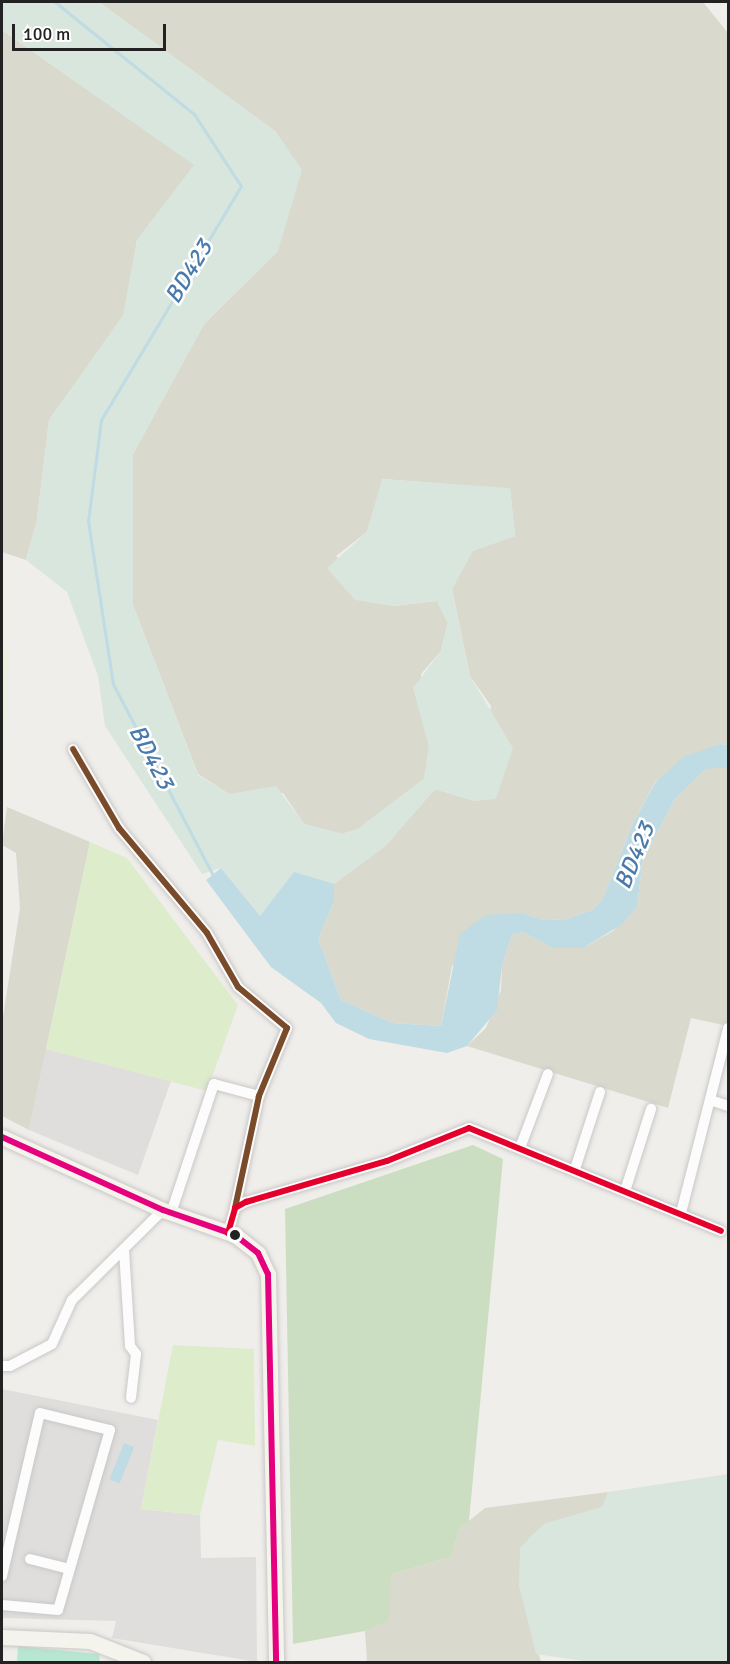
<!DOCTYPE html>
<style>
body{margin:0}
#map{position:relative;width:730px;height:1664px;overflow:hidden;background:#f0eeeb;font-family:Signika,sans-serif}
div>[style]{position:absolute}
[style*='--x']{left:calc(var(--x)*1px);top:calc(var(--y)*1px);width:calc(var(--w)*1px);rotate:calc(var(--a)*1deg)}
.residential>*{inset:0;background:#dfdedc}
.construction>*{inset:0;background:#d9d9cd}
.farmland>*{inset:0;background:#efefdf}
.grass>*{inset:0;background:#ddeccb}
.forest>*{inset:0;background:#cbdec1}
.wetland>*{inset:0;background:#d9e6de}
.pitch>*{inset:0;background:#b7e6d2}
.water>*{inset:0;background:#bfdbe3;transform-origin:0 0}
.stream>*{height:3px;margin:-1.5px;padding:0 1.5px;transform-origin:1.5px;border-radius:1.5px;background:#bfdbe3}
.roads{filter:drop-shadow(0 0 2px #c9c8c7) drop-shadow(0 0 2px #c9c8c7)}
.street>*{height:10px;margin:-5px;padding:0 5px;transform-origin:5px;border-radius:5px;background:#fdfcfc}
.secondary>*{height:15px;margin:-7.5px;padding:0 7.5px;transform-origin:7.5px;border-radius:7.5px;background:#f4f4ed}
.bus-1>*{height:6px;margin:-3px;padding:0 3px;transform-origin:3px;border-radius:3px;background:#7a4b2a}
.bus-2>*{height:6px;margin:-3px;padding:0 3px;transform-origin:3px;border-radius:3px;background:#e5007d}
.bus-3>*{height:6px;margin:-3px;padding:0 3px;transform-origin:3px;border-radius:3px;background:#e4002b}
.dots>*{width:16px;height:16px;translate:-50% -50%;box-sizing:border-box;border:3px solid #fff;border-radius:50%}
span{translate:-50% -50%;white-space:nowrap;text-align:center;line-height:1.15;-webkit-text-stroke:5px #fff;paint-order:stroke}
.water-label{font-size:24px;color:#4a7aab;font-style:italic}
.frame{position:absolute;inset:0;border:3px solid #222;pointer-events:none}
.scale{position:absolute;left:12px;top:24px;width:154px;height:27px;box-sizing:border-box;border:3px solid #222;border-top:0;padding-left:8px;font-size:18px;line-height:21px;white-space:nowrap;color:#222;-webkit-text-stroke:4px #fff;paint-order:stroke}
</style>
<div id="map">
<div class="residential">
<i style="clip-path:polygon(46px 1049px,171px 1081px,138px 1175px,29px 1130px)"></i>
<i style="clip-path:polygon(2px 1389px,158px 1420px,141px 1509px,200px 1515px,201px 1558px,256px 1557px,257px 1662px,112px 1638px,116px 1621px,2px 1618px)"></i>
</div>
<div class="construction">
<i style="clip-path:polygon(99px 2px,703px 2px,728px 33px,728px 745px,720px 744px,655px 782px,633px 823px,603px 899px,592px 910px,567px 919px,544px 920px,521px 913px,452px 966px,441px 1026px,392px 1023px,341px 1000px,318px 939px,334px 901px,334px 884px,385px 846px,435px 789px,475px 801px,491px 706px,470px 676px,452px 589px,472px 551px,515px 536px,510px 489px,383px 479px,367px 532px,336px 556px,393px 606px,437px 601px,448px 623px,441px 651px,421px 674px,429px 747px,424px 779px,358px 829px,342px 834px,304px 824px,283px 793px,229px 794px,198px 774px,133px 605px,133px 454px,204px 324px,278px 251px,276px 132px)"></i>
<i style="clip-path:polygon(2px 30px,195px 165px,137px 240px,124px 315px,49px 420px,37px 520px,26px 560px,2px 552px)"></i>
<i style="clip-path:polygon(716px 766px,728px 767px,728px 1026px,691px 1018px,668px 1108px,467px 1046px,486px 1028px,501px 990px,502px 965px,512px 935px,523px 932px,553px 948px,583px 948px,613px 931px,637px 907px,643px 859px,675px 799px,706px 769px)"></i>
<i style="clip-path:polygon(7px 807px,90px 842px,29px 1130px,2px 1116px,2px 1023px,20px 908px,16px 853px,2px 845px)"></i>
<i style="clip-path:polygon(608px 1492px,603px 1507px,544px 1524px,519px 1585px,541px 1662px,367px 1662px,365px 1631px,387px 1621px,392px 1574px,451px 1557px,460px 1528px,485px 1508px)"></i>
</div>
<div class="farmland">
<i style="clip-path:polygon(2px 642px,9px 657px,2px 774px)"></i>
</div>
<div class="grass">
<i style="clip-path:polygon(90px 842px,127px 858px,238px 1005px,207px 1091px,46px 1049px)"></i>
<i style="clip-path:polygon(173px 1345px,254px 1349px,255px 1446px,218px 1440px,200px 1515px,141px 1509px)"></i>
</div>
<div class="forest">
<i style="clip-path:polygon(473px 1145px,503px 1159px,469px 1521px,460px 1528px,451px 1557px,392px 1574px,388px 1621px,365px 1631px,293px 1644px,285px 1209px)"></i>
</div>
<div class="wetland">
<i style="clip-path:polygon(2px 2px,99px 2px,276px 132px,302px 170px,278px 251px,204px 324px,133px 454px,133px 605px,198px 775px,229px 794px,276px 786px,304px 824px,342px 834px,358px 829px,424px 779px,429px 747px,413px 688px,441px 651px,448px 623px,437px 601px,393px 606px,355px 600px,327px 568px,367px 532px,382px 479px,510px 488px,515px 536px,473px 551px,452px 589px,470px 676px,513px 748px,496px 799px,475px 801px,435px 789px,385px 846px,334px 884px,306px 879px,260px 916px,221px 868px,202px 874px,105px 726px,98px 676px,67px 592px,26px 560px,37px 520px,49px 420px,123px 315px,137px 240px,194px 165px,2px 30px)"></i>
<i style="clip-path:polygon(728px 1474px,728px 1662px,590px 1662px,536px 1654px,519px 1585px,520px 1548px,531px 1536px,544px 1524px,602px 1507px,608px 1492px)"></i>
</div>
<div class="pitch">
<i style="clip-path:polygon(18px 1646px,99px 1654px,100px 1662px,17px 1662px)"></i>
</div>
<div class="water">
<i style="clip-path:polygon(720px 744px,728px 745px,728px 767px,706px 769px,675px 799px,643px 859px,637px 907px,621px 925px,583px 948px,553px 948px,523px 932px,512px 935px,502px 965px,497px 1010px,467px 1046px,447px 1053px,369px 1039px,336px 1023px,321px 1003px,271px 967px,206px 880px,221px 868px,260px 916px,294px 872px,334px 884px,334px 901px,318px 939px,341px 1000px,392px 1023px,441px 1026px,460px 934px,486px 915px,521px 913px,544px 920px,567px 919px,592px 910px,603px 899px,633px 823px,655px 783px,683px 757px)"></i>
<i style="left:124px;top:1443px;width:11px;height:39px;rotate:22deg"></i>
</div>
<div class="stream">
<i style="--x:55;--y:2;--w:179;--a:38.9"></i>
<i style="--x:194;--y:114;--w:86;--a:56.9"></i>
<i style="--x:241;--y:186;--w:273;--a:120.9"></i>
<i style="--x:101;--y:420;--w:102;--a:97.3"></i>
<i style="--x:88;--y:521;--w:165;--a:81.3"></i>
<i style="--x:113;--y:684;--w:218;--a:62.4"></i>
</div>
<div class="roads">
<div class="street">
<i style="--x:73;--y:749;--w:91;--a:59.8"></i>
<i style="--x:119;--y:828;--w:137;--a:50"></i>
<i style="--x:207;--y:933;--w:62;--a:60.1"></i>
<i style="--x:238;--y:987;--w:64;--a:39.9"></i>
<i style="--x:287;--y:1028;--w:74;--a:112.4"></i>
<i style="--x:259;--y:1096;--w:115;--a:102.1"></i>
<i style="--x:710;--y:1100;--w:19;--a:18"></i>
<i style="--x:520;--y:1148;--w:79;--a:-69.3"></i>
<i style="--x:575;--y:1169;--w:81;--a:-72"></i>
<i style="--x:626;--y:1188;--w:83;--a:-72.4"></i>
<i style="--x:171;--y:1213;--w:136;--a:-71.6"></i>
<i style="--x:214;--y:1084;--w:47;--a:14.9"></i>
<i style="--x:681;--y:1213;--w:191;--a:-75.7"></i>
<i style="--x:228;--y:1233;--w:26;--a:-74"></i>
<i style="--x:235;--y:1208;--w:13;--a:-29"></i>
<i style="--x:246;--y:1202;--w:147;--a:-16.2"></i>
<i style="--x:387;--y:1161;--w:88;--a:-21.9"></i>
<i style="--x:469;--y:1128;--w:272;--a:22.2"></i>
<i style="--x:124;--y:1250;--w:96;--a:86.4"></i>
<i style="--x:130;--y:1346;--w:10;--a:53"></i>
<i style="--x:136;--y:1354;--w:44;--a:96.5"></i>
<i style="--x:2;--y:1366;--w:8;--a:0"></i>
<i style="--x:10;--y:1366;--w:47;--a:-27.6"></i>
<i style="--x:52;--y:1344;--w:48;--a:-65.6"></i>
<i style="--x:72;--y:1300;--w:128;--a:-44.7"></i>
<i style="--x:30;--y:1559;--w:40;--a:14.4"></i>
<i style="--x:2;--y:1576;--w:167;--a:-76.9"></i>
<i style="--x:40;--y:1413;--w:72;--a:13.7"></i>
<i style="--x:110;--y:1430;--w:187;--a:106.1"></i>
<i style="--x:58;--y:1610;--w:56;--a:-174.9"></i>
</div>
<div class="secondary">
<i style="--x:2;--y:1137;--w:177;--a:24.4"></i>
<i style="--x:163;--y:1210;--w:76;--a:19.1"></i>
<i style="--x:235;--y:1235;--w:29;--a:38"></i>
<i style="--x:258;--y:1253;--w:23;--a:65"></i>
<i style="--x:268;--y:1274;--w:388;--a:88.8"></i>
<i style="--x:2;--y:1637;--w:88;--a:2.6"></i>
<i style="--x:90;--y:1641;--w:57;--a:21.6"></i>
</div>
</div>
<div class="bus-1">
<i style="--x:73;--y:749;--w:91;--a:59.8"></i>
<i style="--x:119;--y:828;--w:137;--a:50"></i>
<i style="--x:207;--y:933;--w:62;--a:60.1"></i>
<i style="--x:238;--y:987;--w:64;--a:39.9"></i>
<i style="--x:287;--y:1028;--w:74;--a:112.4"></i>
<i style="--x:259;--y:1096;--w:115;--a:102.1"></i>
</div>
<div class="bus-2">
<i style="--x:2;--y:1137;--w:177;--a:24.4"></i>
<i style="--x:163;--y:1210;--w:76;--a:19.1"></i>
<i style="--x:235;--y:1235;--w:29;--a:38"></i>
<i style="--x:258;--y:1253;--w:23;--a:65"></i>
<i style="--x:268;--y:1274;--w:388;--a:88.8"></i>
</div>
<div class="bus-3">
<i style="--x:228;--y:1233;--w:26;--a:-74"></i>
<i style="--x:235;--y:1208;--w:13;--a:-29"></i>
<i style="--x:246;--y:1202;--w:147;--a:-16.2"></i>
<i style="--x:387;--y:1161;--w:88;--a:-21.9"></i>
<i style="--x:469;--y:1128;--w:272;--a:22.2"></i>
</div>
<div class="dots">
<i style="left:235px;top:1235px;background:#222"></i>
</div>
<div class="water-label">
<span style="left:189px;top:272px;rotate:-59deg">BD423</span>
<span style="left:151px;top:757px;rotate:62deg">BD423</span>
<span style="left:635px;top:856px;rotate:-68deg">BD423</span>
</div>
<div class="frame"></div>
<div class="scale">100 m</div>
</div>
